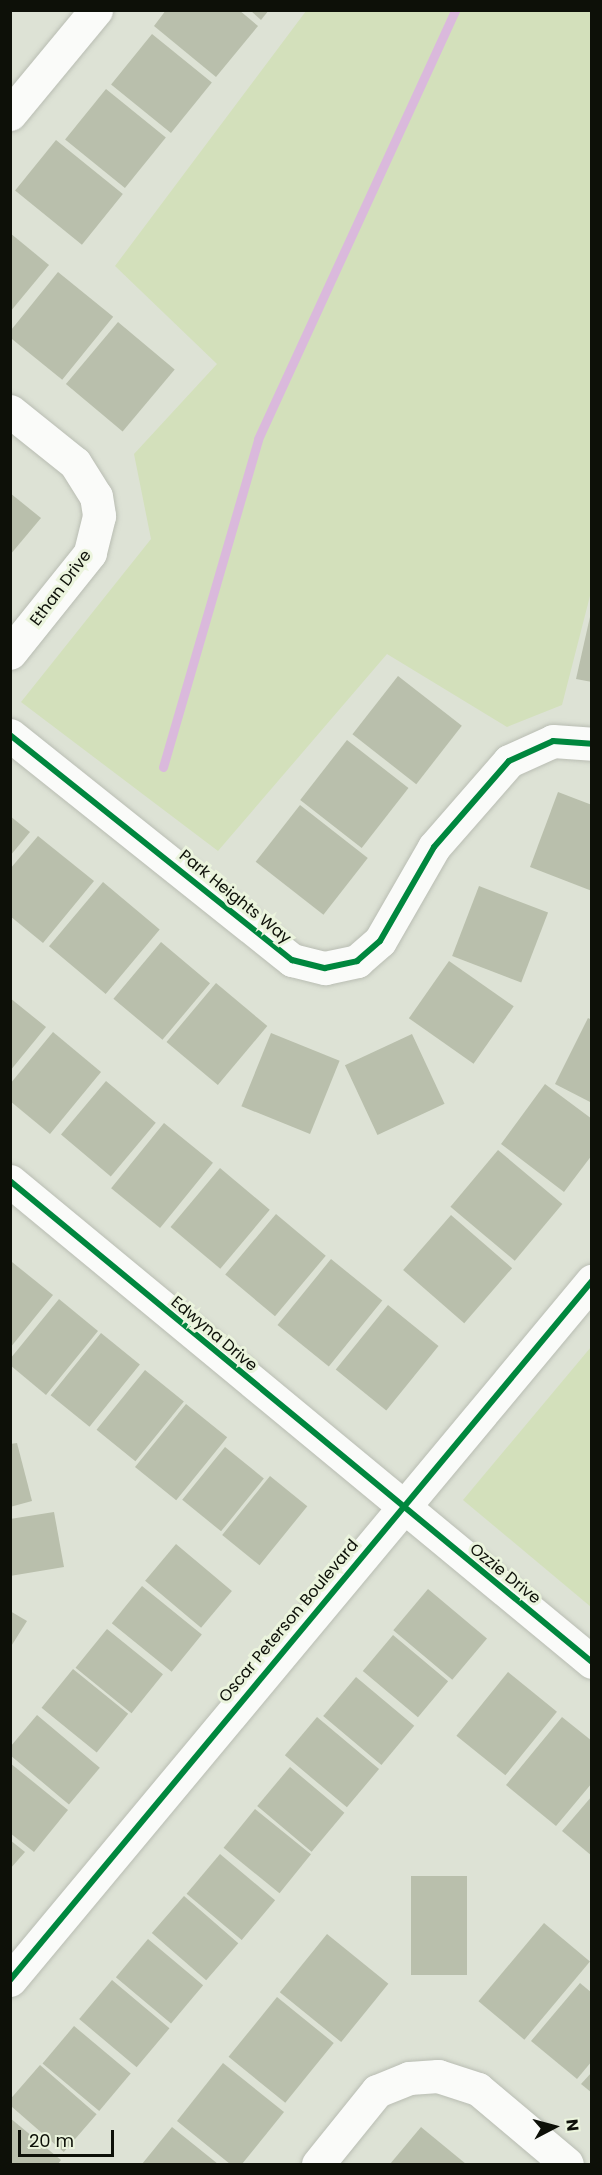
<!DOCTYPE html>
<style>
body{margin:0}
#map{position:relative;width:602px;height:2175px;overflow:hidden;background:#dde2d5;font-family:Poppins,sans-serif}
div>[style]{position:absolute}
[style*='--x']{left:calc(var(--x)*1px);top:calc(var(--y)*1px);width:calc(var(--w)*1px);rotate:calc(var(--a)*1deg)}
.green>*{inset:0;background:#d3e0bb}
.stream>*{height:9px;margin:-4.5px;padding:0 4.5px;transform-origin:4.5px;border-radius:4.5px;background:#dab9dc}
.building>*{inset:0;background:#b9bfac;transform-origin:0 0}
.roads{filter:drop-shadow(0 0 2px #b9bdb3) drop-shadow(0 0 2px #b9bdb3)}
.minor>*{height:33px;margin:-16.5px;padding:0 16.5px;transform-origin:16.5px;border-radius:16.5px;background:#fafbf9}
.cycleway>*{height:6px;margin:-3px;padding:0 3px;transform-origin:3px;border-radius:3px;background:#00873e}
span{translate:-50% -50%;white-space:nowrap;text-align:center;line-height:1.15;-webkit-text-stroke:6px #ebf4dd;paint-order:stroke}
.street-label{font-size:16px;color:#0d1008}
.frame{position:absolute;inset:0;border:12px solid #0d1008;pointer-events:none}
.north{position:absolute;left:524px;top:2097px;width:60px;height:60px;-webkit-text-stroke:4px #ebf4dd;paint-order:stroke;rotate:84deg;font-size:16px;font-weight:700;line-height:24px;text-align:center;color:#0d1008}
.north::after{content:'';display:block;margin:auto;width:21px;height:27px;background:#0d1008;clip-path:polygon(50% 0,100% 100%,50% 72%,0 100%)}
.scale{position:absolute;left:18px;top:2130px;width:96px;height:27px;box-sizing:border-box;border:3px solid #0d1008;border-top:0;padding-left:8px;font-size:18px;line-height:21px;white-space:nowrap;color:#0d1008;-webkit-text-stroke:4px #ebf4dd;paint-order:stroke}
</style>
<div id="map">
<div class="green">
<i style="clip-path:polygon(306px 11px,591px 11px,591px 592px,562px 705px,507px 727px,387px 654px,218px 851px,21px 702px,151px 539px,134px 454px,217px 364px,115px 266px)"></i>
<i style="clip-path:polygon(591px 1347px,591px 1607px,463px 1500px)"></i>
</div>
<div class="stream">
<i style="--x:163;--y:767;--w:341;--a:-73.8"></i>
<i style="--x:258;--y:439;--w:472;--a:-65.3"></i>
</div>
<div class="building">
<i style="clip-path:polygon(166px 10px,239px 10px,258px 26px,216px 77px,154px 26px)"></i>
<i style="clip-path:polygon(250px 10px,269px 10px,261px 20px)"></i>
<i style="left:152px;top:34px;width:77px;height:65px;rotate:39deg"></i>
<i style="left:106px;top:89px;width:77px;height:65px;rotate:39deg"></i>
<i style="left:56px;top:140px;width:86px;height:65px;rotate:39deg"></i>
<i style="clip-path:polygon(10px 233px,49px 265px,10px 312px)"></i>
<i style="left:58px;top:272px;width:71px;height:81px;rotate:39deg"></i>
<i style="left:118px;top:322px;width:74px;height:81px;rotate:40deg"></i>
<i style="clip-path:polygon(10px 493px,41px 518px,10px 555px)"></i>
<i style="clip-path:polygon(592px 608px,592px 682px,576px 679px)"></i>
<i style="left:398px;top:676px;width:81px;height:74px;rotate:38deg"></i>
<i style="left:347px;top:740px;width:78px;height:76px;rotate:38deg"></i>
<i style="clip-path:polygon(558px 792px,592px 805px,592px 891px,530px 867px)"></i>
<i style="left:300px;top:805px;width:86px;height:72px;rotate:38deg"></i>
<i style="clip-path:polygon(10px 816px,30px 832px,10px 856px)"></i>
<i style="clip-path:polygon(38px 836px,94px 881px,43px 943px,10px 916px,10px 869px)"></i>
<i style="left:103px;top:882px;width:74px;height:84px;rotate:40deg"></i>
<i style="left:479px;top:886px;width:74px;height:75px;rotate:21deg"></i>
<i style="left:161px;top:942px;width:64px;height:74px;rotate:40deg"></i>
<i style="left:449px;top:961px;width:79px;height:70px;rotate:35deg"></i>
<i style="left:216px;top:983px;width:67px;height:77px;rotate:40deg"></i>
<i style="clip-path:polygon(10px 998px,46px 1027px,10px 1071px)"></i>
<i style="clip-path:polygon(588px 1018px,592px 1020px,592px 1103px,555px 1084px)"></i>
<i style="clip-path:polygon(53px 1032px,101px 1072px,50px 1134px,10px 1101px,10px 1084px)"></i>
<i style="left:271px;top:1033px;width:74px;height:79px;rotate:22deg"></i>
<i style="left:412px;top:1034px;width:77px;height:74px;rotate:65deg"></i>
<i style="left:106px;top:1081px;width:65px;height:70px;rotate:40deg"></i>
<i style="clip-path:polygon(545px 1084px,592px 1119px,592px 1155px,564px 1192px,501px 1144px)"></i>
<i style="left:164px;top:1123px;width:63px;height:84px;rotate:39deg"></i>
<i style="left:498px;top:1150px;width:84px;height:74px;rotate:40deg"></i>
<i style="left:220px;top:1168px;width:65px;height:77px;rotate:40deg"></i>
<i style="left:276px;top:1214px;width:65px;height:79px;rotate:40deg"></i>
<i style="left:451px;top:1215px;width:81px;height:73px;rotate:41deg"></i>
<i style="left:331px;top:1259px;width:66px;height:85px;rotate:39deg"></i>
<i style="clip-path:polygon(12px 1262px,53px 1295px,10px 1348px,10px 1264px)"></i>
<i style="clip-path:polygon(59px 1299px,98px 1331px,46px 1395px,10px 1365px,10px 1359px)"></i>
<i style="left:388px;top:1305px;width:65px;height:83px;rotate:39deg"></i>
<i style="left:101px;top:1333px;width:50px;height:80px;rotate:39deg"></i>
<i style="left:145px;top:1370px;width:50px;height:77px;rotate:39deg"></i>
<i style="left:186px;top:1404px;width:53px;height:81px;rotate:39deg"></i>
<i style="clip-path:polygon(17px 1443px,32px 1501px,10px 1507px,10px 1444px)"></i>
<i style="left:225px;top:1447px;width:50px;height:68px;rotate:39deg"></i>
<i style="left:270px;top:1476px;width:48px;height:76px;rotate:39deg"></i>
<i style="clip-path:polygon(54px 1512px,64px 1567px,10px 1576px,10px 1519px)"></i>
<i style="left:176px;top:1544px;width:73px;height:48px;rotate:40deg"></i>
<i style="left:142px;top:1586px;width:77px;height:48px;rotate:39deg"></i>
<i style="left:428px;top:1589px;width:77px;height:54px;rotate:40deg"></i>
<i style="clip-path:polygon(10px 1611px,27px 1621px,10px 1648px)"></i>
<i style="left:107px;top:1629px;width:72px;height:50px;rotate:39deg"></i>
<i style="left:393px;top:1635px;width:72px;height:47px;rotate:40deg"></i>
<i style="left:73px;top:1669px;width:71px;height:50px;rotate:39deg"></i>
<i style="left:508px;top:1672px;width:63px;height:82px;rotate:39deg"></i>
<i style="left:356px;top:1677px;width:76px;height:51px;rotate:40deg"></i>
<i style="left:37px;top:1715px;width:82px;height:48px;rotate:40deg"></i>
<i style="left:317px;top:1717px;width:81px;height:50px;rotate:40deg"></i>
<i style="clip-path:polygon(562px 1717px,592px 1741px,592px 1783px,556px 1826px,506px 1785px)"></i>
<i style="clip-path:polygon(10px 1763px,68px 1810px,34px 1852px,10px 1833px)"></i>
<i style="left:290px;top:1767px;width:71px;height:51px;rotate:40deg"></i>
<i style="clip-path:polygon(592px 1796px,592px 1856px,562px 1831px)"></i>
<i style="left:255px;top:1809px;width:72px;height:50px;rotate:39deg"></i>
<i style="clip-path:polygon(10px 1840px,25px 1852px,10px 1869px)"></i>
<i style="left:220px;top:1854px;width:72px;height:52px;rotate:40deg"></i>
<i style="left:467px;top:1876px;width:99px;height:56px;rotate:90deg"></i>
<i style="left:184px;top:1896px;width:72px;height:49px;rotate:41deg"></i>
<i style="left:544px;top:1923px;width:60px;height:102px;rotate:40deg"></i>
<i style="left:327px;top:1934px;width:79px;height:75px;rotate:39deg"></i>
<i style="left:148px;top:1939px;width:72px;height:50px;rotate:40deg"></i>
<i style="left:112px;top:1980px;width:75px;height:51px;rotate:40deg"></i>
<i style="clip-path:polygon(580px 1983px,592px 1993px,592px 2061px,577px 2079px,531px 2041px)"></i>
<i style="left:277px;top:1997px;width:73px;height:77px;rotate:39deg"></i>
<i style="left:74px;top:2026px;width:74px;height:49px;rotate:40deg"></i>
<i style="clip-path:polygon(223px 2063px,284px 2112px,242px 2164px,230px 2164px,177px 2121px)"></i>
<i style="left:40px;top:2065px;width:75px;height:50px;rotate:41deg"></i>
<i style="clip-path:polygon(592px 2072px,592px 2093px,581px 2084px)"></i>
<i style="clip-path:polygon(10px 2118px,61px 2160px,58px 2164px,10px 2164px)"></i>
<i style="clip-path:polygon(172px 2127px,218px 2164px,142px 2164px)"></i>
<i style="clip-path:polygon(421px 2127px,466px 2164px,390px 2164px)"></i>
</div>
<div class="roads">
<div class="minor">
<i style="--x:10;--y:114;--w:135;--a:-50.4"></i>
<i style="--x:10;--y:411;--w:83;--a:38.7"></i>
<i style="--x:75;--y:463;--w:39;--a:58"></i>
<i style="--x:96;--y:496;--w:20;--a:81"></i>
<i style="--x:99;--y:516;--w:38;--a:104"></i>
<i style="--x:90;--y:553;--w:128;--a:128.7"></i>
<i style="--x:10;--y:735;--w:361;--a:38.6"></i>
<i style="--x:292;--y:960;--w:34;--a:14"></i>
<i style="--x:325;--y:968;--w:33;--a:-12"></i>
<i style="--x:357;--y:961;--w:30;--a:-41"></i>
<i style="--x:380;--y:941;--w:108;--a:-60.1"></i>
<i style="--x:434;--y:847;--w:114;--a:-48.9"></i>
<i style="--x:509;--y:761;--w:48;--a:-24.4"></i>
<i style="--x:553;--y:741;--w:39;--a:4"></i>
<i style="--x:10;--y:1181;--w:755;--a:39.57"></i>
<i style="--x:10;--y:1980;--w:910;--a:-50.22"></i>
<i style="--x:318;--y:2164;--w:94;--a:-51.1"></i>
<i style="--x:377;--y:2091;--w:35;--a:-22"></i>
<i style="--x:409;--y:2078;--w:29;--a:-4"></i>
<i style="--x:438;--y:2076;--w:42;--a:18"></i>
<i style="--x:478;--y:2089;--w:116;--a:40.1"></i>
</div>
</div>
<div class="cycleway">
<i style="--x:10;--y:735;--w:361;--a:38.6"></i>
<i style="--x:292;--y:960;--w:34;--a:14"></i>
<i style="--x:325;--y:968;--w:33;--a:-12"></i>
<i style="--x:357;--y:961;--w:30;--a:-41"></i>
<i style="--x:380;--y:941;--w:108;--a:-60.1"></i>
<i style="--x:434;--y:847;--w:114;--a:-48.9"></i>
<i style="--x:509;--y:761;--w:48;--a:-24.4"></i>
<i style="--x:553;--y:741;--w:39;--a:4"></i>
<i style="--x:10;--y:1181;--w:755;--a:39.57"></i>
<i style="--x:10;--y:1980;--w:910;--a:-50.22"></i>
</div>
<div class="street-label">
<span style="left:61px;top:588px;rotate:-53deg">Ethan Drive</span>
<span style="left:235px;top:897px;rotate:39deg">Park Heights Way</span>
<span style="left:214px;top:1334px;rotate:40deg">Edwyna Drive</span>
<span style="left:505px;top:1574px;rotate:39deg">Ozzie Drive</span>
<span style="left:289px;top:1621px;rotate:-50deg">Oscar Peterson Boulevard</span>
</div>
<div class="frame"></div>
<div class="north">N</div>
<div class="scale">20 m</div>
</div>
